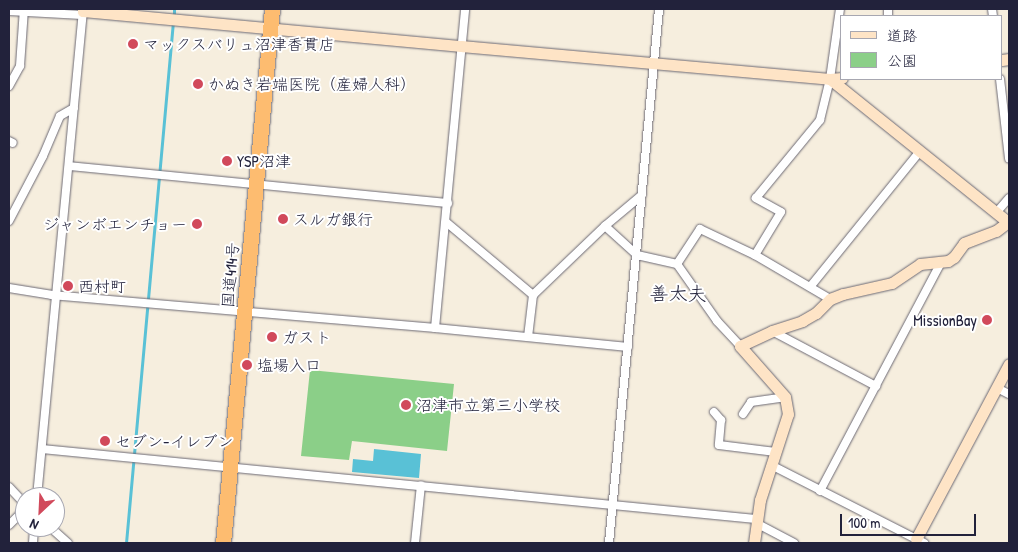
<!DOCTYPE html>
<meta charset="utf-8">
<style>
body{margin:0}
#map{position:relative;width:1018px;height:552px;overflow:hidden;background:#f6eede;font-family:"Patrick Hand","Klee One",sans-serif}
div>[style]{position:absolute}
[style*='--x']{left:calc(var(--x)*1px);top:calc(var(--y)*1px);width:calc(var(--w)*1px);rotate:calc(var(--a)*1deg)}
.green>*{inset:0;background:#8bcf88}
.water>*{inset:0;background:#59c1d6}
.stream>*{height:2.5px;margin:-1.25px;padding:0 1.25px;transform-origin:1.25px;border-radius:1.25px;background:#59c1d6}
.roads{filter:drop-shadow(0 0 1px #6c6974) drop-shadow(0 0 1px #6c6974)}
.street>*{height:8px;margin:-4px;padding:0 4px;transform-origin:4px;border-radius:4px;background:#fff}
.secondary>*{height:11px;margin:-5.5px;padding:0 5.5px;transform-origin:5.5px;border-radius:5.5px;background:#fee4c6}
.highway>*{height:15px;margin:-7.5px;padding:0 7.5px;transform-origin:7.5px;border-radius:7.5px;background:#fdbc70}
.dots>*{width:14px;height:14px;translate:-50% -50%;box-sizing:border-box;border:2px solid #fff;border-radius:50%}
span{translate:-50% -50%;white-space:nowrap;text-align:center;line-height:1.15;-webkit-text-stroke:4px #fff;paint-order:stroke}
.poi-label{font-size:16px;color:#22223b}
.left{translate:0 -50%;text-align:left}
.right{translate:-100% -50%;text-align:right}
.street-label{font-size:16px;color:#22223b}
.quarter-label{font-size:19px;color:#22223b}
.frame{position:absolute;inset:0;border:10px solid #22223b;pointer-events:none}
.legend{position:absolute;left:840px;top:15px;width:162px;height:65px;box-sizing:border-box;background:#fff;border:1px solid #a7a7b1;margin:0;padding:6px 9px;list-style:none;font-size:15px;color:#22223b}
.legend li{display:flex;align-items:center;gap:10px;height:25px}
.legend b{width:25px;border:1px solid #a7a7b1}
.north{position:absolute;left:15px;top:487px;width:50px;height:50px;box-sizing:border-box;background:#fff;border:1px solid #a7a7b1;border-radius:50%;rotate:205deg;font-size:14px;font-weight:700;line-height:20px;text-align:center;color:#22223b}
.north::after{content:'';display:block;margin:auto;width:18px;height:22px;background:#d1495b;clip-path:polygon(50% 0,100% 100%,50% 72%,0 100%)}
.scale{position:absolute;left:840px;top:514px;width:136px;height:22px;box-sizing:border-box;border:2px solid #22223b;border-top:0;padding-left:6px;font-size:15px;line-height:18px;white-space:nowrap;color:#22223b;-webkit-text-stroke:4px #fff;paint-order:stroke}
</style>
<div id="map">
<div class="green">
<i style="clip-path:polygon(310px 370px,454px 384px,447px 451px,352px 441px,349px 460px,301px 456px)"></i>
</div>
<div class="water">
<i style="clip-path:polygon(374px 449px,421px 454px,419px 478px,352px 472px,353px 459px,373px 461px)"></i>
</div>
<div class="stream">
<i style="--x:174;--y:16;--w:7;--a:-90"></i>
<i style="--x:126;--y:543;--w:523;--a:-84.85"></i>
</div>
<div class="roads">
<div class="street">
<i style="--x:888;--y:9;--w:7;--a:90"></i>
<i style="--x:992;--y:9;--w:7;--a:82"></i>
<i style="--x:9;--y:11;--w:73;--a:3.1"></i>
<i style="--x:1000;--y:79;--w:80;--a:83.5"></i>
<i style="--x:9;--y:86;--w:23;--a:-61"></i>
<i style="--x:20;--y:66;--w:57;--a:-86"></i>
<i style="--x:9;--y:141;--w:4;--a:27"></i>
<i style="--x:69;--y:166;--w:381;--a:5.6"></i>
<i style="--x:996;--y:213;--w:20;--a:-49"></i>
<i style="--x:9;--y:221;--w:73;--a:-62.4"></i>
<i style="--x:43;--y:156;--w:43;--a:-67"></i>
<i style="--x:60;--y:116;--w:16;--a:-30"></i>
<i style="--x:446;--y:222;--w:114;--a:40"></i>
<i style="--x:605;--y:226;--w:43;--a:42.2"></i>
<i style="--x:637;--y:255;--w:41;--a:12.7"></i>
<i style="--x:677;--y:264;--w:70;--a:54.9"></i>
<i style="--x:717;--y:321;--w:34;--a:47"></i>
<i style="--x:755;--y:255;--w:50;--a:-58.8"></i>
<i style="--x:781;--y:212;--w:29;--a:-151"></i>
<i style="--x:756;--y:198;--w:101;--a:-50.6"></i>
<i style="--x:820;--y:120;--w:42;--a:-76.3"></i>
<i style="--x:830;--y:79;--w:71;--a:-81.9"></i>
<i style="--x:677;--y:264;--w:42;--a:-56.7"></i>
<i style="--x:700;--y:229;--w:61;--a:25.3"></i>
<i style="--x:755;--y:255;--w:87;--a:30.4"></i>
<i style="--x:810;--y:287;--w:175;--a:-51"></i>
<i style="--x:9;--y:288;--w:44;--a:9.2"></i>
<i style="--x:52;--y:295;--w:384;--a:4.9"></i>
<i style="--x:435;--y:328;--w:194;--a:5.6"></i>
<i style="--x:435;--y:328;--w:320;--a:-84.6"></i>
<i style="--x:772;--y:331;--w:118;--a:27.9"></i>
<i style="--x:528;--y:337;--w:42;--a:-83.2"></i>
<i style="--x:533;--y:295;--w:100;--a:-43.8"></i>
<i style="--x:605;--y:226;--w:48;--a:-40"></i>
<i style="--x:997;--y:388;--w:13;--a:27"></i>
<i style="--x:714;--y:412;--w:11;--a:49"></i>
<i style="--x:721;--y:420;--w:25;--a:95"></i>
<i style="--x:719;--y:445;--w:57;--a:7"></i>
<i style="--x:743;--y:414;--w:14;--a:-56"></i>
<i style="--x:751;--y:402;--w:34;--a:-8"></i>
<i style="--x:42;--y:449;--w:717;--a:5.6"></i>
<i style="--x:771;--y:465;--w:172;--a:27"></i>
<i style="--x:9;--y:487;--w:23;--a:47"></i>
<i style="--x:820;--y:491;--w:259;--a:-62.1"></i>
<i style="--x:37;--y:497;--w:488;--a:-84.6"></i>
<i style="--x:756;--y:523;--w:43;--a:27.8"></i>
<i style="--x:9;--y:525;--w:23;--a:-45"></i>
<i style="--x:50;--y:527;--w:24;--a:42"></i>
<i style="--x:33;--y:543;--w:16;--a:-86"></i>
<i style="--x:415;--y:543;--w:58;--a:-84.1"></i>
<i style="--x:609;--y:543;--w:536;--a:-84.65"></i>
</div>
<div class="secondary">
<i style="--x:83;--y:9;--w:2;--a:90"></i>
<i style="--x:83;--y:11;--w:380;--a:5.3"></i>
<i style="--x:461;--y:46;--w:370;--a:5.1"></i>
<i style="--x:830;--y:79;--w:12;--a:-5"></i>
<i style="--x:1002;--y:60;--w:7;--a:-8"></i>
<i style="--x:830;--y:79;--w:230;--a:38.8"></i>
<i style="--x:916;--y:539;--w:198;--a:-62"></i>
<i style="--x:754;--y:543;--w:43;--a:-82.1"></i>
<i style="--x:760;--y:500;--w:90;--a:-72"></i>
<i style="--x:788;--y:414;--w:17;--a:-100"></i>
<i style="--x:785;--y:397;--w:68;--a:-131.4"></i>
<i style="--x:740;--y:346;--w:35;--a:-25"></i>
<i style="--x:772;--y:331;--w:32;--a:-18"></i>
<i style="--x:802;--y:321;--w:16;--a:-30"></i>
<i style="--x:816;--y:313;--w:20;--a:-45"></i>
<i style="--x:830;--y:299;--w:14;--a:-21"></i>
<i style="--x:843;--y:294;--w:50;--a:-12.7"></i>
<i style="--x:892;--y:283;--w:34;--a:-34"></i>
<i style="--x:920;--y:264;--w:28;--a:-6"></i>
<i style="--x:948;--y:261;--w:7;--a:-34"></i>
<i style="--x:954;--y:257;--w:17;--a:-54"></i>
<i style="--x:964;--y:243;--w:34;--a:-21"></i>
<i style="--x:996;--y:231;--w:15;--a:-37"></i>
</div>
<div class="highway">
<i style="--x:223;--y:543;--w:536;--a:-84.76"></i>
</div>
</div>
<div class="dots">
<i style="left:133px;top:44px;background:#d1495b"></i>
<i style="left:198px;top:84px;background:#d1495b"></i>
<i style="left:227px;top:161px;background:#d1495b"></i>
<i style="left:283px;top:219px;background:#d1495b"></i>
<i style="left:197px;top:224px;background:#d1495b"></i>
<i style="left:68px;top:286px;background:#d1495b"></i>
<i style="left:987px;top:320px;background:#d1495b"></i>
<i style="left:272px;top:337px;background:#d1495b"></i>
<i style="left:247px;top:365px;background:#d1495b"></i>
<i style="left:406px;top:405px;background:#d1495b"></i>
<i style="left:105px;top:441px;background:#d1495b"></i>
</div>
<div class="poi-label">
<span class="left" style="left:143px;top:44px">マックスバリュ沼津香貫店</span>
<span class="left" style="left:208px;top:84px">かぬき岩端医院（産婦人科）</span>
<span class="left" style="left:237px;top:161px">YSP沼津</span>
<span class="left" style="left:293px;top:219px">スルガ銀行</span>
<span class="right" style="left:187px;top:224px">ジャンボエンチョー</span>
<span class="left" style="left:78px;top:286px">西村町</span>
<span class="right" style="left:977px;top:320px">MissionBay</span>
<span class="left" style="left:282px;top:337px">ガスト</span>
<span class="left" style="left:257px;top:365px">塩場入口</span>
<span class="left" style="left:416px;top:405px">沼津市立第三小学校</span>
<span class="left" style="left:115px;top:441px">セブン-イレブン</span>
</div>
<div class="street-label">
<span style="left:230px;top:275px;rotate:-85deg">国道414号</span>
</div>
<div class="quarter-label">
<span style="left:678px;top:294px">善太夫</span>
</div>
<div class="frame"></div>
<ul class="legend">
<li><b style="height:6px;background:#fee4c6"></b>道路</li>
<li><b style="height:14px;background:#8bcf88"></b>公園</li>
</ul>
<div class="north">N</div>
<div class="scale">100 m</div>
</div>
